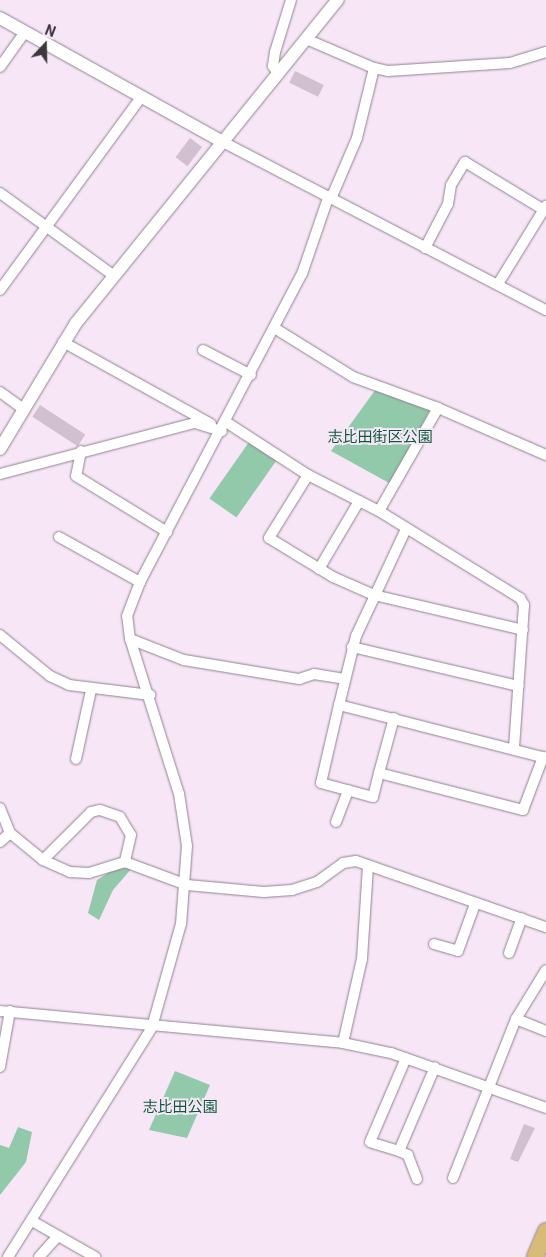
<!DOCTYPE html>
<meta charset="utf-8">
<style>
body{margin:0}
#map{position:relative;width:546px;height:1257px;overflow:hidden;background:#f6e6f6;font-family:Roboto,"Noto Sans JP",sans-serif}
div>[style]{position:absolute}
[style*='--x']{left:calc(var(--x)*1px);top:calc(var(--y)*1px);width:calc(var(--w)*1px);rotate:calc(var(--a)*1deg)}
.green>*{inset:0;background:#92c9aa;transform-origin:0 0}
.building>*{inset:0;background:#d0c0d0;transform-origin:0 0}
.roads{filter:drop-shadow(0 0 1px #908290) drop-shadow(0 0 1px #908290)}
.minor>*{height:10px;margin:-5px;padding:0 5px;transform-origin:5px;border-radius:5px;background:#fff}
.tertiary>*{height:12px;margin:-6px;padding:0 6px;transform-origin:6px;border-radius:6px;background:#fff}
.primary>*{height:16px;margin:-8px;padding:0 8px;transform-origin:8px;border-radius:8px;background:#d6bc76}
span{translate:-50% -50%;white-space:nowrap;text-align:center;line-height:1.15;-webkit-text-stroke:4px #f6e6f6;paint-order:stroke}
.park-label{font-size:15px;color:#0c5b3a}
.north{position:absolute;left:20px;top:20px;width:50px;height:50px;-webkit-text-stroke:4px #f6e6f6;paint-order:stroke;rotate:21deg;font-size:14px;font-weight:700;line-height:20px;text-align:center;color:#3d363c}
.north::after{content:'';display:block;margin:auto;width:18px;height:22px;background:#3d363c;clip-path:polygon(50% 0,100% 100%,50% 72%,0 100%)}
</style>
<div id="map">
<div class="green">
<i style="clip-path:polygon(376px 389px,431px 408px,391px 484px,331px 451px)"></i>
<i style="left:249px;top:442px;width:33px;height:69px;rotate:35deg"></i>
<i style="clip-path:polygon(116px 868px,132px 868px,113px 890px,99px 920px,88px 913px,97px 880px)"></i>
<i style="clip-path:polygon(175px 1071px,210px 1085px,187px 1138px,149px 1130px)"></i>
<i style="clip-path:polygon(18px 1127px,32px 1132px,26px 1162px,0 1195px,0 1145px,9px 1148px)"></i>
</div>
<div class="building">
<i style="left:295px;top:71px;width:32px;height:13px;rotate:26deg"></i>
<i style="left:190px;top:138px;width:15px;height:24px;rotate:37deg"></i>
<i style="left:40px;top:405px;width:54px;height:14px;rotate:33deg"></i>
<i style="clip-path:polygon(524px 1124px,535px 1128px,518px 1162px,510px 1159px)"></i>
</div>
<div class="roads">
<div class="minor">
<i style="--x:306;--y:39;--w:74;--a:23.1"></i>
<i style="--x:374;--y:68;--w:14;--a:12"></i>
<i style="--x:388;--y:71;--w:122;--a:-3.8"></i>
<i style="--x:510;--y:63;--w:38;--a:-17"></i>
<i style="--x:0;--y:67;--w:43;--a:-54.5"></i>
<i style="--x:278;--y:73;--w:9;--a:-126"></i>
<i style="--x:273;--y:66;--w:14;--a:-82"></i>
<i style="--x:275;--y:52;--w:54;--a:-72.9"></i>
<i style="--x:223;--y:142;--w:364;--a:27.5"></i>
<i style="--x:0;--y:193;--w:140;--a:36"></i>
<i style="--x:425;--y:248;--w:50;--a:-62.4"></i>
<i style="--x:448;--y:204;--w:19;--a:-81"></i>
<i style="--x:451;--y:185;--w:27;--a:-59"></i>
<i style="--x:465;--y:162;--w:92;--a:31.3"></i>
<i style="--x:498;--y:284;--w:92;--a:-58.4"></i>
<i style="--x:0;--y:290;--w:239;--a:-53.8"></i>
<i style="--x:276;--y:329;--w:91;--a:31.9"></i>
<i style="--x:353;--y:377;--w:90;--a:20"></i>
<i style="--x:438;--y:408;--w:118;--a:23.5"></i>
<i style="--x:63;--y:342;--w:169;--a:29"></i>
<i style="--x:203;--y:350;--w:54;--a:27.5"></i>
<i style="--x:0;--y:392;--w:27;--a:36"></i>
<i style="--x:226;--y:422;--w:98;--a:32.9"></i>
<i style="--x:308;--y:475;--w:80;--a:26.9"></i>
<i style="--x:379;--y:511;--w:166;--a:31.7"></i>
<i style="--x:520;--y:598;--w:8;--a:60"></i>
<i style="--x:524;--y:605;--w:143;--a:94"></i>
<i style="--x:81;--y:451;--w:25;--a:101"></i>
<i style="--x:76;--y:476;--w:107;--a:31.6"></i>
<i style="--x:0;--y:474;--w:202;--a:-14.7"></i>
<i style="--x:195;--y:423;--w:28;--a:17"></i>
<i style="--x:308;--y:475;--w:74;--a:121.8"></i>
<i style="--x:269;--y:538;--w:75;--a:31.4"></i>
<i style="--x:333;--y:577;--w:45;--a:23.7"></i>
<i style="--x:374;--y:595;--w:153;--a:13.2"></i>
<i style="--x:379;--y:511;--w:119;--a:-60.2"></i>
<i style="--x:406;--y:529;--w:118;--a:115"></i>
<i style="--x:356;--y:636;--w:71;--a:103.8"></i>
<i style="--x:339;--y:705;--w:214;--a:14.4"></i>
<i style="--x:59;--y:537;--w:93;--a:29.1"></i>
<i style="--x:319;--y:569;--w:79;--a:-59.5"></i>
<i style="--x:0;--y:635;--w:65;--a:39.4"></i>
<i style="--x:50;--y:676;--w:21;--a:25"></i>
<i style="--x:69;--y:685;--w:82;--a:7"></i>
<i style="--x:130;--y:639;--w:58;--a:21.3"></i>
<i style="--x:184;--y:660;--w:117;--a:9.4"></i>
<i style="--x:299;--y:679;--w:16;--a:-18"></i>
<i style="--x:314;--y:674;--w:31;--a:9"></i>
<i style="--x:352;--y:647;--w:171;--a:13.2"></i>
<i style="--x:339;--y:705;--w:80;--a:103"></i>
<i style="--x:321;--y:783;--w:54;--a:15.1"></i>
<i style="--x:373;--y:797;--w:25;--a:-76"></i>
<i style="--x:394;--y:718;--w:57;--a:105.3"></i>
<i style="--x:379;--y:773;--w:149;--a:14.4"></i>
<i style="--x:523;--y:810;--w:57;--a:-69.3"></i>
<i style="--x:76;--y:759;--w:71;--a:-77.7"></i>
<i style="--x:0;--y:808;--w:27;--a:68"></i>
<i style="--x:336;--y:822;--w:34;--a:-69"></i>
<i style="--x:0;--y:842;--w:13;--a:-42"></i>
<i style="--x:10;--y:833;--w:43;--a:39.3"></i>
<i style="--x:43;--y:860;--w:30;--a:24"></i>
<i style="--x:70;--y:872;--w:19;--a:3"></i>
<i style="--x:89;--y:873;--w:38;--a:-17"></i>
<i style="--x:125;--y:862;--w:66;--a:20.4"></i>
<i style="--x:187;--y:885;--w:77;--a:5.2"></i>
<i style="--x:264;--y:892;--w:28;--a:-4"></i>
<i style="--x:292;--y:890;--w:26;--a:-18"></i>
<i style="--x:317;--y:882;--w:32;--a:-36"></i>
<i style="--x:343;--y:863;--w:13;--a:-9"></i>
<i style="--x:356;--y:861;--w:201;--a:19.2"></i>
<i style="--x:43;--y:860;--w:68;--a:-45"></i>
<i style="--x:91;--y:812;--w:9;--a:-13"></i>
<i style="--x:100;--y:810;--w:21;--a:19"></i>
<i style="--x:120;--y:817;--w:21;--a:59"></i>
<i style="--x:131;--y:835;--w:28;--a:103"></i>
<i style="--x:434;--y:944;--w:25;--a:16"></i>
<i style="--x:458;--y:951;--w:50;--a:-70.1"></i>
<i style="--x:509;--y:953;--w:37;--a:-70"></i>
<i style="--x:0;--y:1011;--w:344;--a:5.3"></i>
<i style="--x:343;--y:1043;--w:49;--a:11.8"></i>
<i style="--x:391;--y:1053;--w:164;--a:19.5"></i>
<i style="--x:516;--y:1019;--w:32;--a:22"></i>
<i style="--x:343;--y:1043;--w:86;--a:-77.3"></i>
<i style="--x:362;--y:959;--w:94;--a:-86.3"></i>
<i style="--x:0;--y:1067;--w:57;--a:-79.9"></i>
<i style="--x:399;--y:1151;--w:30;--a:-163"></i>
<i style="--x:370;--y:1142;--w:91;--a:-66.8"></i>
<i style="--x:453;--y:1178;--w:171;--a:-68.4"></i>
<i style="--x:516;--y:1019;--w:57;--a:-58.5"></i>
<i style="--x:417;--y:1179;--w:26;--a:-111"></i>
<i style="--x:408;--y:1155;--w:10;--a:-156"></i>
<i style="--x:399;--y:1151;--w:91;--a:-66.8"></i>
<i style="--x:32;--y:1221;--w:73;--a:29.7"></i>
<i style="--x:8;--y:1257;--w:271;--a:-57.9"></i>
<i style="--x:152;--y:1027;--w:107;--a:-74.3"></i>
<i style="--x:181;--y:924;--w:78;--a:-85.6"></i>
<i style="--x:187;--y:846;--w:53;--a:-98.7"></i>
<i style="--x:179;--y:794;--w:163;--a:-107.5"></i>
<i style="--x:130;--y:639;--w:23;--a:-97"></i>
<i style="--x:127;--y:616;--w:36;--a:-69"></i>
<i style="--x:140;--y:582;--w:348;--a:-62.3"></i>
<i style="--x:302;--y:274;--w:80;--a:-71.1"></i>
<i style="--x:328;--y:198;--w:6;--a:-39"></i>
<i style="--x:333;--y:194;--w:61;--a:-66.8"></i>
<i style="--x:357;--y:138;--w:72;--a:-76.3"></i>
<i style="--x:39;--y:1257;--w:28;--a:-48"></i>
</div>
<div class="tertiary">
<i style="--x:0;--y:18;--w:255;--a:29.1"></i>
<i style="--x:0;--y:449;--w:147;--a:-58.9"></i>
<i style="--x:76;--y:323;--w:416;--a:-51"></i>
</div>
<div class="primary">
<i style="--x:535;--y:1257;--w:28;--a:-67"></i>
</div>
</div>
<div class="park-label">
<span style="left:380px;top:438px">志比田街区公園</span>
<span style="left:180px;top:1108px">志比田公園</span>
</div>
<div class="north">N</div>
</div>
